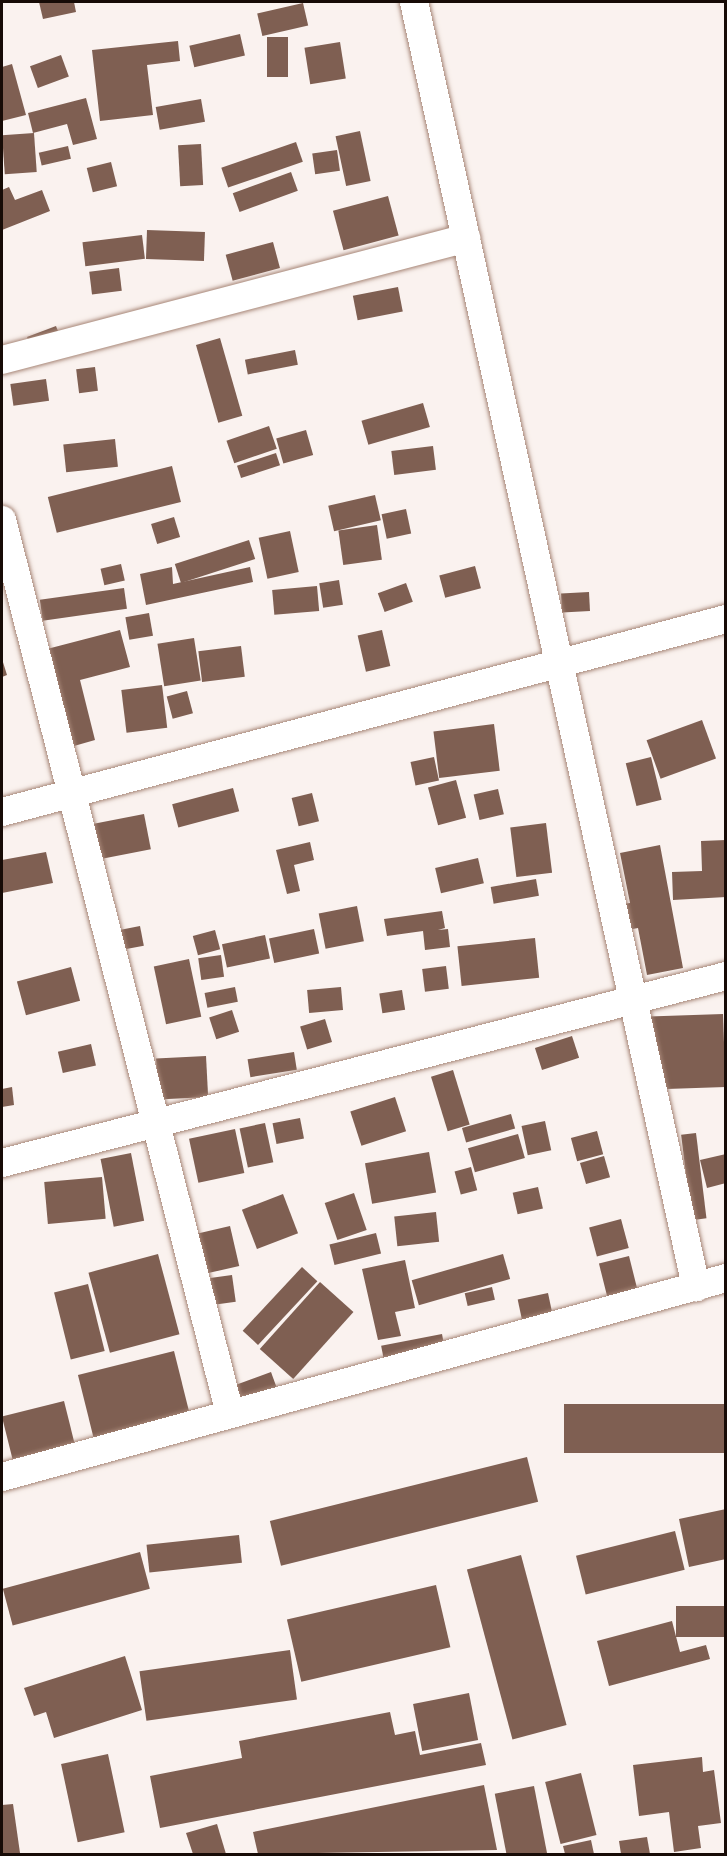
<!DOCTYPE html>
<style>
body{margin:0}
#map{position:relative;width:727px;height:1856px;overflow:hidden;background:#faf2ef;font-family:"Public Sans",sans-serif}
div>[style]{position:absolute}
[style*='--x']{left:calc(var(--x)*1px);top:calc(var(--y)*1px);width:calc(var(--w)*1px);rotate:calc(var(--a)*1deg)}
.building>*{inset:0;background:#7f5f52;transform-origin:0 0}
.roads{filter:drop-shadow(0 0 2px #a78677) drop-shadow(0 0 2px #a78677)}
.minor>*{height:28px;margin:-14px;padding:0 14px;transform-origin:14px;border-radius:14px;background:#fff}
span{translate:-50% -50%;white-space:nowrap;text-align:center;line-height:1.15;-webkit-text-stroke:4.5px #fff;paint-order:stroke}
.frame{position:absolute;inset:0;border:3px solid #170b06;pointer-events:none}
</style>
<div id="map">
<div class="building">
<i style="clip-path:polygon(39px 2px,74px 2px,76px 12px,43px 19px)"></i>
<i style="left:303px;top:3px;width:23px;height:47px;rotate:77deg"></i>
<i style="left:240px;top:34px;width:22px;height:52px;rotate:77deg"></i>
<i style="left:267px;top:37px;width:21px;height:40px"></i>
<i style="clip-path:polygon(178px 41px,180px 61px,147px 65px,153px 115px,100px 121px,92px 50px)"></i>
<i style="left:340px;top:42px;width:37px;height:36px;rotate:81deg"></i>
<i style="left:61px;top:55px;width:23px;height:33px;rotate:70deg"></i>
<i style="clip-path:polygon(12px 64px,26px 115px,2px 121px,2px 67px)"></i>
<i style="clip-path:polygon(86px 98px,97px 139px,73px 145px,67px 124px,33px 133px,28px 113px)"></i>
<i style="left:201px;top:99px;width:23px;height:46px;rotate:80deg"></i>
<i style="left:360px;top:131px;width:51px;height:25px;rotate:78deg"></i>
<i style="left:34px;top:133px;width:39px;height:32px;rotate:86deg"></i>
<i style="left:296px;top:142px;width:21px;height:79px;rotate:71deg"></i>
<i style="left:201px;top:144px;width:41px;height:23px;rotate:87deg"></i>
<i style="left:68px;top:146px;width:13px;height:30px;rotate:77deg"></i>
<i style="left:337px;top:150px;width:21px;height:25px;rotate:82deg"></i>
<i style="left:111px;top:162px;width:25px;height:25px;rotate:76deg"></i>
<i style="left:291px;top:172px;width:20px;height:62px;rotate:70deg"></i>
<i style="clip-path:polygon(9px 187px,15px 200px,42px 190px,50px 211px,2px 230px,2px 190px)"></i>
<i style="left:388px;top:196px;width:41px;height:57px;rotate:75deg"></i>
<i style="left:147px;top:230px;width:58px;height:29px;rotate:2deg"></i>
<i style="left:142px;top:235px;width:24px;height:60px;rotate:83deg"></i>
<i style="left:273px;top:242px;width:27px;height:49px;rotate:75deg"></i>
<i style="left:119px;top:268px;width:23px;height:30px;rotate:83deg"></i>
<i style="left:398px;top:287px;width:25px;height:46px;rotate:79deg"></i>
<i style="left:56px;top:326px;width:17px;height:31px;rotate:69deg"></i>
<i style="left:220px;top:338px;width:81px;height:25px;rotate:74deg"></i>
<i style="left:295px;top:350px;width:15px;height:51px;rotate:79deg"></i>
<i style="left:95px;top:367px;width:24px;height:19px;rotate:83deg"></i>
<i style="left:46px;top:379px;width:22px;height:36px;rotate:82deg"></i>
<i style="left:423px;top:403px;width:25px;height:64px;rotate:74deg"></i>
<i style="left:269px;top:426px;width:24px;height:45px;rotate:71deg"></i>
<i style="left:306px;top:430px;width:26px;height:31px;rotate:74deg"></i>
<i style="left:115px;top:439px;width:28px;height:52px;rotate:84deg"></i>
<i style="left:433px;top:446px;width:24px;height:42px;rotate:83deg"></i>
<i style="left:276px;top:453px;width:13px;height:41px;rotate:72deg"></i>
<i style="left:172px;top:466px;width:37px;height:128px;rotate:76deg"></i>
<i style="left:375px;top:495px;width:26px;height:48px;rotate:77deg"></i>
<i style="left:406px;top:509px;width:25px;height:25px;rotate:78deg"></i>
<i style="left:174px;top:517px;width:21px;height:24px;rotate:73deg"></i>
<i style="left:377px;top:525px;width:35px;height:39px;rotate:82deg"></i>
<i style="left:290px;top:531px;width:42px;height:32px;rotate:78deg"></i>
<i style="left:249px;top:540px;width:20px;height:78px;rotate:72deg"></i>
<i style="left:121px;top:564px;width:17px;height:21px;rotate:77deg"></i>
<i style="left:475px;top:566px;width:23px;height:37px;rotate:75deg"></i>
<i style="clip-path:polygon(172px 567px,173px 584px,250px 567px,253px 582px,146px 605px,140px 574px)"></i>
<i style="left:339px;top:580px;width:25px;height:20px;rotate:81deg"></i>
<i style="left:406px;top:583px;width:20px;height:30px;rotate:70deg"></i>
<i style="left:317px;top:586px;width:25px;height:45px;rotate:85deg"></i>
<i style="left:124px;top:588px;width:21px;height:85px;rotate:82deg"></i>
<i style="left:589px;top:592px;width:19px;height:28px;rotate:87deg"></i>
<i style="left:149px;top:613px;width:23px;height:24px;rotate:80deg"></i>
<i style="clip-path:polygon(120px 630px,130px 667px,80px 680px,95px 740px,74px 746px,47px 649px)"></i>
<i style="left:382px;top:630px;width:37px;height:25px;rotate:77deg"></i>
<i style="left:194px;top:638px;width:43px;height:37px;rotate:81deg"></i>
<i style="left:241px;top:646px;width:31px;height:43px;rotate:83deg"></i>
<i style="clip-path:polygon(2px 659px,7px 675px,2px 677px)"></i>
<i style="left:162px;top:685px;width:43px;height:41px;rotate:83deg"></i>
<i style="left:187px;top:691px;width:23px;height:21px;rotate:75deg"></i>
<i style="left:702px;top:720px;width:41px;height:59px;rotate:70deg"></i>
<i style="left:494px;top:724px;width:47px;height:61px;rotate:83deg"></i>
<i style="left:434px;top:757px;width:24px;height:24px;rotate:78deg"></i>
<i style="left:651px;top:757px;width:44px;height:26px;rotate:76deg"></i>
<i style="left:456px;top:780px;width:39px;height:29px;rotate:75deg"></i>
<i style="left:233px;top:788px;width:24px;height:63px;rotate:75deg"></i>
<i style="left:498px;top:789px;width:26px;height:25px;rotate:77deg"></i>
<i style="left:312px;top:793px;width:29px;height:21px;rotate:76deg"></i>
<i style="left:144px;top:814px;width:36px;height:51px;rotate:79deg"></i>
<i style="left:546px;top:823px;width:50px;height:36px;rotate:83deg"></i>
<i style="clip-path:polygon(726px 840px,726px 897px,673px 900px,672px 872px,702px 871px,701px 841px)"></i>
<i style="clip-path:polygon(310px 842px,314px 860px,294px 865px,300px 891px,287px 894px,276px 850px)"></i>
<i style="clip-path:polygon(660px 845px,683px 968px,647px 975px,638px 928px,617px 932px,611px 906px,630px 903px,620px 853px)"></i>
<i style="clip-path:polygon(46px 852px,53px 883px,2px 893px,2px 860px)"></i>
<i style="left:478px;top:858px;width:26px;height:44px;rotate:77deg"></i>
<i style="left:536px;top:879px;width:17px;height:46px;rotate:80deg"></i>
<i style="left:357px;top:906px;width:36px;height:39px;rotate:79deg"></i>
<i style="clip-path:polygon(442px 911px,445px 928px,438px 930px,448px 929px,450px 947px,425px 950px,423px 931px,387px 936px,384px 919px)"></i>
<i style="left:140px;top:926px;width:20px;height:22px;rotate:79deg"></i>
<i style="left:314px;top:929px;width:25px;height:46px;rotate:78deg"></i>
<i style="left:215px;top:930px;width:20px;height:23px;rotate:75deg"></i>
<i style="left:265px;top:935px;width:24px;height:44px;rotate:78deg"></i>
<i style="left:535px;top:938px;width:40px;height:78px;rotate:84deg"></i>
<i style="left:221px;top:955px;width:22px;height:23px;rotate:82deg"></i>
<i style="left:189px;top:959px;width:59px;height:36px;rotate:78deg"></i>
<i style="left:446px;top:966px;width:23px;height:24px;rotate:83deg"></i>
<i style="left:71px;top:967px;width:35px;height:56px;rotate:75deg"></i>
<i style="left:235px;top:987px;width:15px;height:31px;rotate:79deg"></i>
<i style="left:341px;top:987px;width:23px;height:34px;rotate:85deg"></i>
<i style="left:402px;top:990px;width:20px;height:23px;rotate:81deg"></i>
<i style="left:232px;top:1010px;width:23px;height:24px;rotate:72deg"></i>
<i style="left:723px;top:1014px;width:73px;height:74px;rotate:88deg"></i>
<i style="left:325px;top:1019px;width:24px;height:26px;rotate:73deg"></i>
<i style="left:572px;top:1036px;width:23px;height:39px;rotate:72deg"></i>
<i style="left:91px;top:1044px;width:22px;height:34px;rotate:77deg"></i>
<i style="left:294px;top:1052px;width:18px;height:47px;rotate:81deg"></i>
<i style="left:206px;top:1056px;width:41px;height:50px;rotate:87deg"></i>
<i style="left:453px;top:1070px;width:57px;height:23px;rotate:73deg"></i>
<i style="clip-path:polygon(12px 1087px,14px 1105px,2px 1107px,2px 1089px)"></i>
<i style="left:395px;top:1097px;width:36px;height:47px;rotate:72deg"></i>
<i style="left:511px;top:1114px;width:15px;height:51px;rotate:74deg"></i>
<i style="left:300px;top:1118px;width:21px;height:28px;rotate:79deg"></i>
<i style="left:545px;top:1121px;width:30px;height:24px;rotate:78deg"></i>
<i style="left:265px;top:1123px;width:40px;height:26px;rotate:78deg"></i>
<i style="left:235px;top:1129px;width:45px;height:47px;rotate:78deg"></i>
<i style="left:597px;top:1131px;width:24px;height:27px;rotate:75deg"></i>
<i style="left:696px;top:1133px;width:86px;height:15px;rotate:83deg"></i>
<i style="left:518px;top:1134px;width:25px;height:52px;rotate:74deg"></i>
<i style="left:429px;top:1152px;width:41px;height:65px;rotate:80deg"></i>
<i style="left:131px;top:1153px;width:69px;height:31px;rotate:79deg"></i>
<i style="clip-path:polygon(726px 1154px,726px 1183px,707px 1188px,700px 1160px)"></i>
<i style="left:604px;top:1156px;width:22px;height:25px;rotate:74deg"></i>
<i style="left:471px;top:1167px;width:24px;height:17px;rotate:75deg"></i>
<i style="left:102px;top:1177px;width:42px;height:58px;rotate:85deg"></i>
<i style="left:538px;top:1187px;width:22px;height:26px;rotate:77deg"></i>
<i style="left:354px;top:1193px;width:39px;height:31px;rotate:71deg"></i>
<i style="left:283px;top:1194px;width:42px;height:44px;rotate:69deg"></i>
<i style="left:436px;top:1212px;width:30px;height:42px;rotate:84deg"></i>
<i style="left:621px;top:1219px;width:30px;height:33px;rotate:75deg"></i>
<i style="left:230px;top:1226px;width:41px;height:33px;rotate:77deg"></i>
<i style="left:376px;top:1233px;width:21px;height:48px;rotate:76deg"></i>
<i style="left:158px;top:1254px;width:83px;height:72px;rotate:75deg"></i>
<i style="left:503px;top:1254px;width:26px;height:95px;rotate:74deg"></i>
<i style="left:629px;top:1256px;width:38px;height:31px;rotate:76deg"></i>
<i style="clip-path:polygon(405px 1260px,415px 1308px,395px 1312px,401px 1336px,378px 1340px,362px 1269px)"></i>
<i style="left:302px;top:1267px;width:21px;height:87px;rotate:43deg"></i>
<i style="left:232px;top:1275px;width:27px;height:22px;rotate:82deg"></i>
<i style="left:320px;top:1282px;width:45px;height:90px;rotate:42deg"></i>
<i style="left:88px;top:1284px;width:69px;height:35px;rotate:76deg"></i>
<i style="left:492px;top:1287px;width:13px;height:28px;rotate:77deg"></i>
<i style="left:548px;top:1293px;width:25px;height:31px;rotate:78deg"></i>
<i style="left:442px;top:1334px;width:15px;height:62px;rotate:79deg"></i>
<i style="left:174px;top:1351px;width:68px;height:99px;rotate:76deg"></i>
<i style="left:271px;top:1372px;width:29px;height:40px;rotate:70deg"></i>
<i style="left:64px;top:1401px;width:44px;height:64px;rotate:76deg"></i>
<i style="left:726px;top:1404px;width:49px;height:162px;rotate:90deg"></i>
<i style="left:527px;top:1457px;width:46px;height:265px;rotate:76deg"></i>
<i style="clip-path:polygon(726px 1509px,726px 1559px,689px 1567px,679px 1519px)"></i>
<i style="left:675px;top:1531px;width:40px;height:102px;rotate:76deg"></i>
<i style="left:239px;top:1535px;width:28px;height:93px;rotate:84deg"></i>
<i style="left:140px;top:1552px;width:38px;height:142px;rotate:75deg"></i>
<i style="left:521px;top:1555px;width:176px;height:56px;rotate:75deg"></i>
<i style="left:436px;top:1585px;width:64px;height:153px;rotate:77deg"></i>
<i style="left:726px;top:1606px;width:31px;height:50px;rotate:90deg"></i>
<i style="clip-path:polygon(672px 1621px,680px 1652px,706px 1645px,710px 1659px,609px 1686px,597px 1641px)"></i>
<i style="left:290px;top:1650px;width:50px;height:152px;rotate:82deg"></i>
<i style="clip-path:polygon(125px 1656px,142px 1710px,54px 1738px,46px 1712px,34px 1716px,24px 1688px)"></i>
<i style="left:469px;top:1693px;width:48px;height:57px;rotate:79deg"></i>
<i style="clip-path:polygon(390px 1712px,395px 1735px,415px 1731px,420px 1755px,481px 1743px,486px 1765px,160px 1828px,150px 1776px,242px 1758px,239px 1741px)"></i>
<i style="left:108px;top:1754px;width:80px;height:48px;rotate:78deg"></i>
<i style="clip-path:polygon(702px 1757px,703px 1772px,714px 1770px,721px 1823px,698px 1826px,701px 1848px,674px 1852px,669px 1812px,639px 1816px,633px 1765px)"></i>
<i style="left:581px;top:1773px;width:64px;height:37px;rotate:76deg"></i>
<i style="clip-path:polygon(484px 1785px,497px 1850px,258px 1854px,253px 1832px)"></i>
<i style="left:534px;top:1786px;width:69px;height:40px;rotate:79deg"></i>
<i style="clip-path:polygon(13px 1804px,20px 1853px,2px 1854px,2px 1805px)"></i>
<i style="clip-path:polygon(217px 1824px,226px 1854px,193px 1854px,186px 1833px)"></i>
<i style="clip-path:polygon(647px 1837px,650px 1854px,621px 1854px,619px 1841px)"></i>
<i style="clip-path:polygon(591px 1840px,594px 1854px,565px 1854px,563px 1846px)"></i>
</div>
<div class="roads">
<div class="minor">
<i style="--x:414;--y:2;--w:1316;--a:77.62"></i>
<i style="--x:2;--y:360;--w:480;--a:-14.7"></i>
<i style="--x:2;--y:520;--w:923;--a:75.69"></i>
<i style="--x:2;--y:812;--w:749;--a:-14.93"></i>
<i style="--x:2;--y:1163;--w:748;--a:-14.48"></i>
<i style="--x:2;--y:1477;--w:751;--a:-15.37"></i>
</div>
</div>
<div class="frame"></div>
</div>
